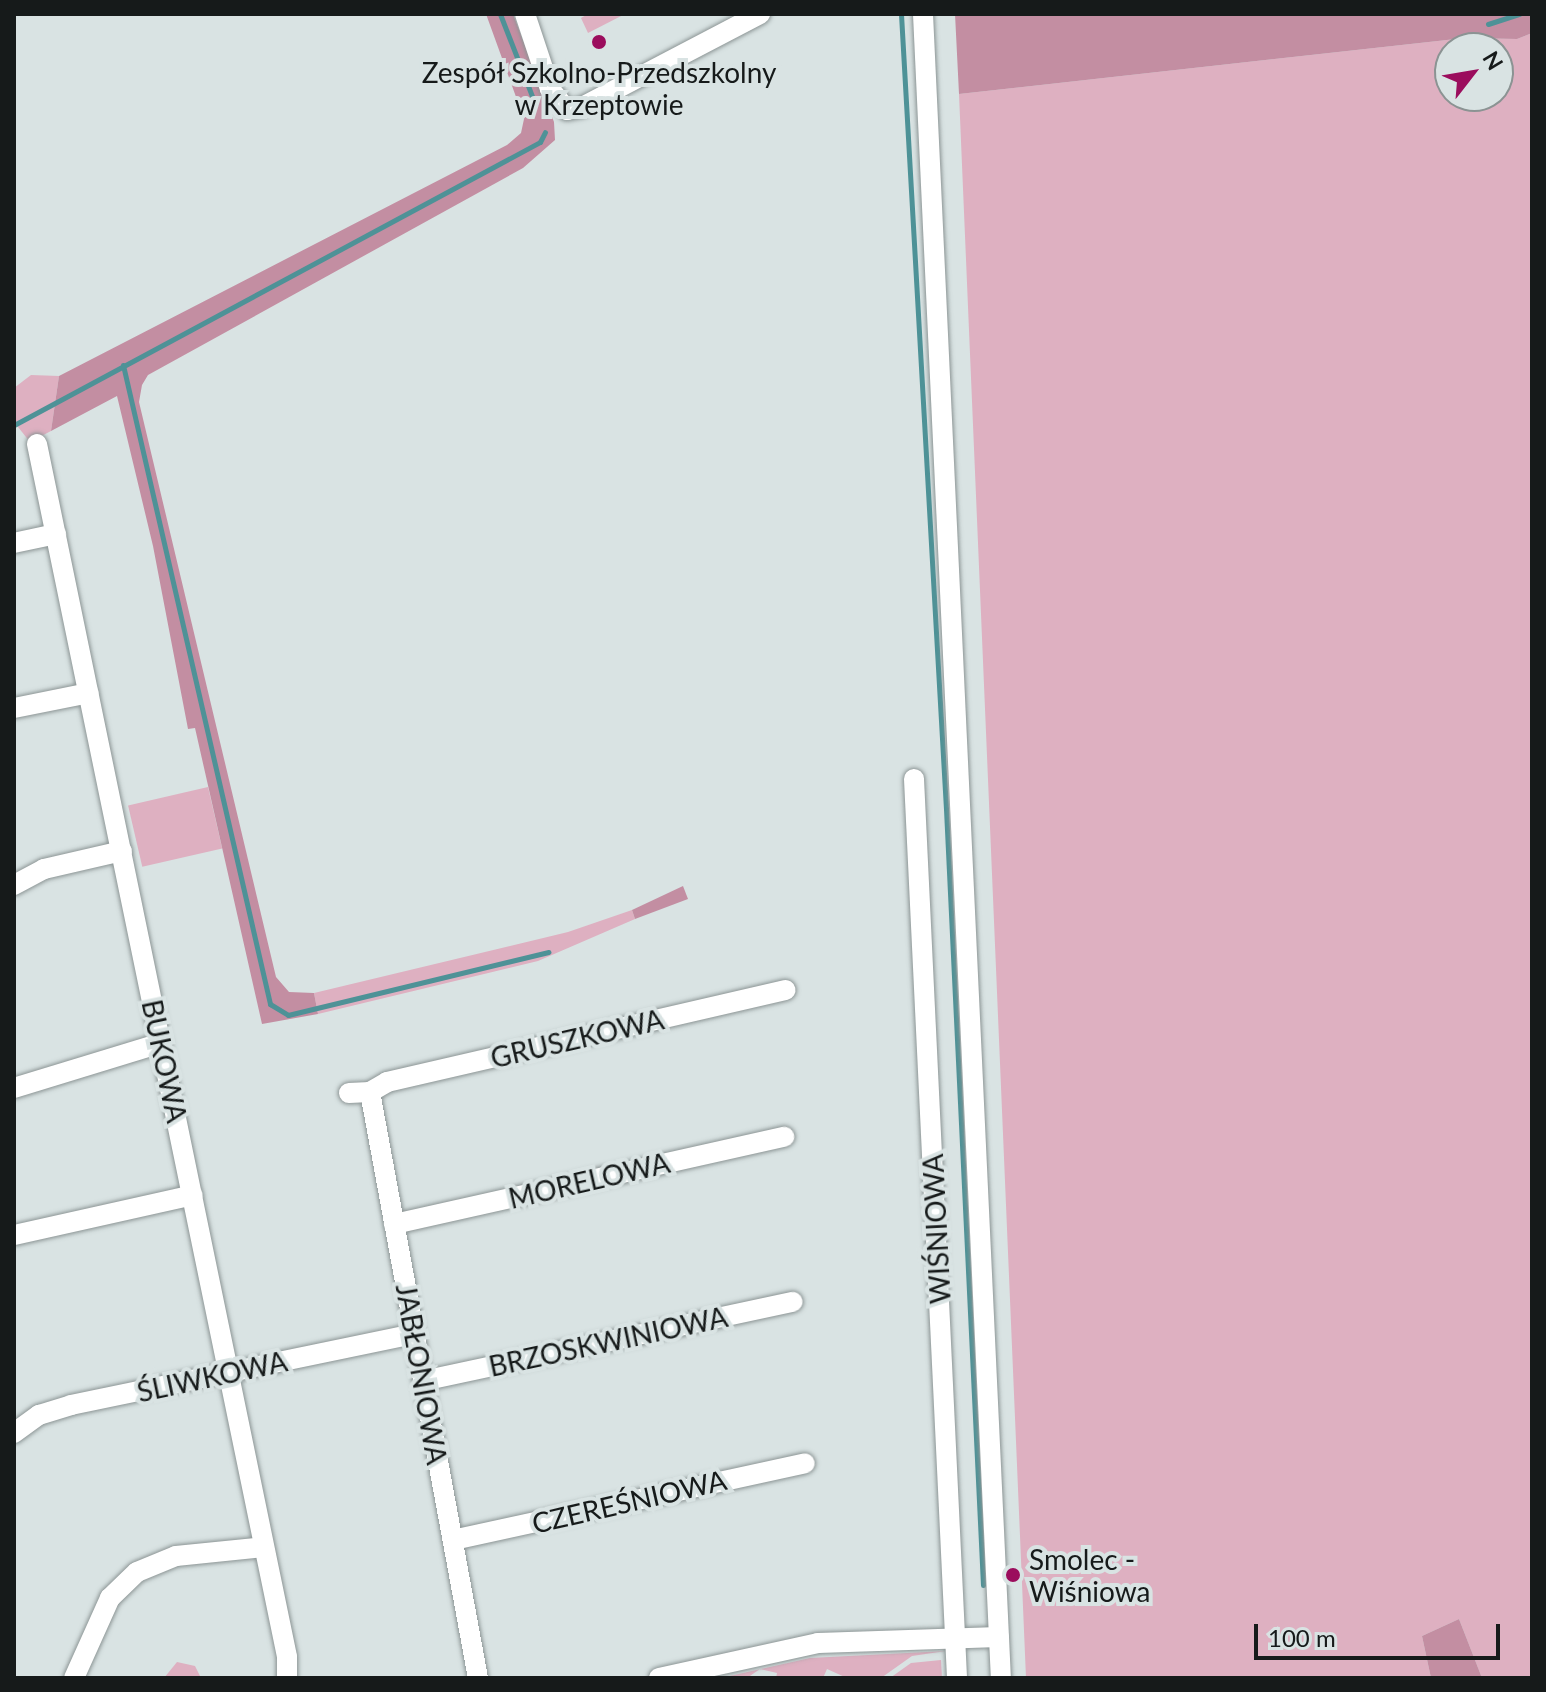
<!DOCTYPE html>
<meta charset="utf-8">
<style>
body{margin:0}
#map{position:relative;width:1546px;height:1692px;overflow:hidden;background:#d9e3e3;font-family:Lato,sans-serif}
div>[style]{position:absolute}
[style*='--x']{left:calc(var(--x)*1px);top:calc(var(--y)*1px);width:calc(var(--w)*1px);rotate:calc(var(--a)*1deg)}
.green>*{inset:0;background:#deb0c1;transform-origin:0 0}
.forest>*{inset:0;background:#c38ea2}
.stream>*{height:5px;margin:-2.5px;padding:0 2.5px;transform-origin:2.5px;border-radius:2.5px;background:#4e9297}
.roads{filter:drop-shadow(0 0 2px #8c9595) drop-shadow(0 0 2px #8c9595)}
.minor>*{height:20px;margin:-10px;padding:0 10px;transform-origin:10px;border-radius:10px;background:#fff}
.dots>*{width:22px;height:22px;translate:-50% -50%;box-sizing:border-box;border:4px solid #d9e3e3;border-radius:50%}
span{translate:-50% -50%;white-space:nowrap;text-align:center;line-height:1.15;-webkit-text-stroke:8px #d9e3e3;paint-order:stroke}
.poi-label{font-size:28px;color:#161a1a}
.left{translate:0 -50%;text-align:left}
.street-label{font-size:28px;color:#161a1a}
.frame{position:absolute;inset:0;border:16px solid #161a1a;pointer-events:none}
.north{position:absolute;left:1434px;top:32px;width:80px;height:80px;box-sizing:border-box;background:#d9e3e3;border:2px solid #8b9393;border-radius:50%;rotate:59deg;font-size:22px;font-weight:700;line-height:32px;text-align:center;color:#161a1a}
.north::after{content:'';display:block;margin:auto;width:28px;height:36px;background:#9b0d5d;clip-path:polygon(50% 0,100% 100%,50% 72%,0 100%)}
.scale{position:absolute;left:1254px;top:1624px;width:246px;height:36px;box-sizing:border-box;border:4px solid #161a1a;border-top:0;padding-left:10px;font-size:24px;line-height:28px;white-space:nowrap;color:#161a1a;-webkit-text-stroke:6px #d9e3e3;paint-order:stroke}
</style>
<div id="map">
<div class="green">
<i style="clip-path:polygon(588px 14px,625px 14px,588px 33px,581px 18px)"></i>
<i style="clip-path:polygon(evenodd,1532px 33px,1532px 1678px,1482px 1678px,1459px 1619px,1422px 1636px,1431px 1678px,1026px 1678px,959px 94px,1465px 38px,1517px 39px,1532px 33px,1450px 48px,1498px 48px,1498px 96px,1450px 96px,1450px 48px)"></i>
<i style="clip-path:polygon(31px 375px,59px 376px,51px 431px,30px 442px,14px 422px,14px 388px)"></i>
<i style="left:208px;top:787px;width:63px;height:82px;rotate:77deg"></i>
<i style="clip-path:polygon(632px 910px,635px 919px,538px 961px,318px 1014px,314px 993px,568px 932px)"></i>
<i style="clip-path:polygon(946px 1651px,912px 1656px,881px 1678px,847px 1678px,827px 1669px,823px 1678px,776px 1678px,777px 1673px,760px 1669px,747px 1678px,721px 1678px,810px 1658px)"></i>
<i style="clip-path:polygon(941px 1660px,942px 1678px,890px 1678px,911px 1663px)"></i>
<i style="clip-path:polygon(177px 1662px,195px 1666px,201px 1678px,164px 1678px)"></i>
</div>
<div class="forest">
<i style="clip-path:polygon(486px 14px,513px 14px,554px 122px,555px 140px,523px 168px,148px 375px,142px 385px,139px 402px,276px 977px,289px 992px,314px 993px,318px 1014px,262px 1024px,195px 728px,188px 729px,153px 546px,117px 396px,51px 431px,59px 376px,507px 145px,521px 133px,524px 119px)"></i>
<i style="clip-path:polygon(955px 14px,1532px 14px,1532px 33px,1517px 39px,1465px 38px,959px 94px)"></i>
<i style="clip-path:polygon(683px 886px,688px 899px,635px 919px,632px 910px)"></i>
<i style="clip-path:polygon(1459px 1619px,1482px 1678px,1431px 1678px,1422px 1636px)"></i>
</div>
<div class="stream">
<i style="--x:500;--y:14;--w:97;--a:68.7"></i>
<i style="--x:901;--y:14;--w:796;--a:86.76"></i>
<i style="--x:946;--y:809;--w:777;--a:87.27"></i>
<i style="--x:1488;--y:24;--w:33;--a:-18"></i>
<i style="--x:123;--y:365;--w:656;--a:77.04"></i>
<i style="--x:270;--y:1004;--w:21;--a:31"></i>
<i style="--x:288;--y:1015;--w:268;--a:-13.6"></i>
<i style="--x:14;--y:425;--w:597;--a:-28.28"></i>
<i style="--x:540;--y:142;--w:11;--a:-63"></i>
</div>
<div class="roads">
<div class="minor">
<i style="--x:525;--y:14;--w:79;--a:71.6"></i>
<i style="--x:550;--y:89;--w:27;--a:51"></i>
<i style="--x:567;--y:110;--w:15;--a:-11"></i>
<i style="--x:582;--y:107;--w:201;--a:-27.6"></i>
<i style="--x:923;--y:14;--w:1666;--a:87.32"></i>
<i style="--x:37;--y:444;--w:1238;--a:78.35"></i>
<i style="--x:287;--y:1657;--w:21;--a:90"></i>
<i style="--x:14;--y:543;--w:43;--a:-12.1"></i>
<i style="--x:14;--y:708;--w:76;--a:-11.3"></i>
<i style="--x:914;--y:779;--w:900;--a:87.26"></i>
<i style="--x:14;--y:885;--w:34;--a:-28"></i>
<i style="--x:44;--y:869;--w:80;--a:-13"></i>
<i style="--x:14;--y:1088;--w:154;--a:-17"></i>
<i style="--x:370;--y:1092;--w:20;--a:-30"></i>
<i style="--x:387;--y:1082;--w:409;--a:-13"></i>
<i style="--x:349;--y:1093;--w:21;--a:-3"></i>
<i style="--x:370;--y:1092;--w:596;--a:79.56"></i>
<i style="--x:394;--y:1224;--w:400;--a:-12.6"></i>
<i style="--x:14;--y:1235;--w:183;--a:-12.6"></i>
<i style="--x:423;--y:1381;--w:378;--a:-12.1"></i>
<i style="--x:14;--y:1433;--w:31;--a:-36"></i>
<i style="--x:39;--y:1415;--w:34;--a:-17"></i>
<i style="--x:71;--y:1405;--w:351;--a:-11.7"></i>
<i style="--x:453;--y:1540;--w:360;--a:-12.3"></i>
<i style="--x:74;--y:1678;--w:88;--a:-65.8"></i>
<i style="--x:110;--y:1598;--w:37;--a:-44"></i>
<i style="--x:137;--y:1572;--w:42;--a:-22.3"></i>
<i style="--x:176;--y:1556;--w:88;--a:-5.8"></i>
<i style="--x:659;--y:1678;--w:163;--a:-12.4"></i>
<i style="--x:818;--y:1643;--w:181;--a:-1.9"></i>
</div>
</div>
<div class="dots">
<i style="left:599px;top:42px;background:#9b0d5d"></i>
<i style="left:1013px;top:1575px;background:#9b0d5d"></i>
</div>
<div class="poi-label">
<span style="left:599px;top:88px">Zespół Szkolno-Przedszkolny<br>w Krzeptowie</span>
<span class="left" style="left:1029px;top:1575px">Smolec -<br>Wiśniowa</span>
</div>
<div class="street-label">
<span style="left:577px;top:1038px;rotate:-13deg">GRUSZKOWA</span>
<span style="left:165px;top:1061px;rotate:78deg">BUKOWA</span>
<span style="left:589px;top:1180px;rotate:-13deg">MORELOWA</span>
<span style="left:936px;top:1229px;rotate:-93deg">WIŚNIOWA</span>
<span style="left:608px;top:1341px;rotate:-12deg">BRZOSKWINIOWA</span>
<span style="left:422px;top:1374px;rotate:80deg">JABŁONIOWA</span>
<span style="left:212px;top:1376px;rotate:-12deg">ŚLIWKOWA</span>
<span style="left:629px;top:1501px;rotate:-13deg">CZEREŚNIOWA</span>
</div>
<div class="frame"></div>
<div class="north">N</div>
<div class="scale">100 m</div>
</div>
